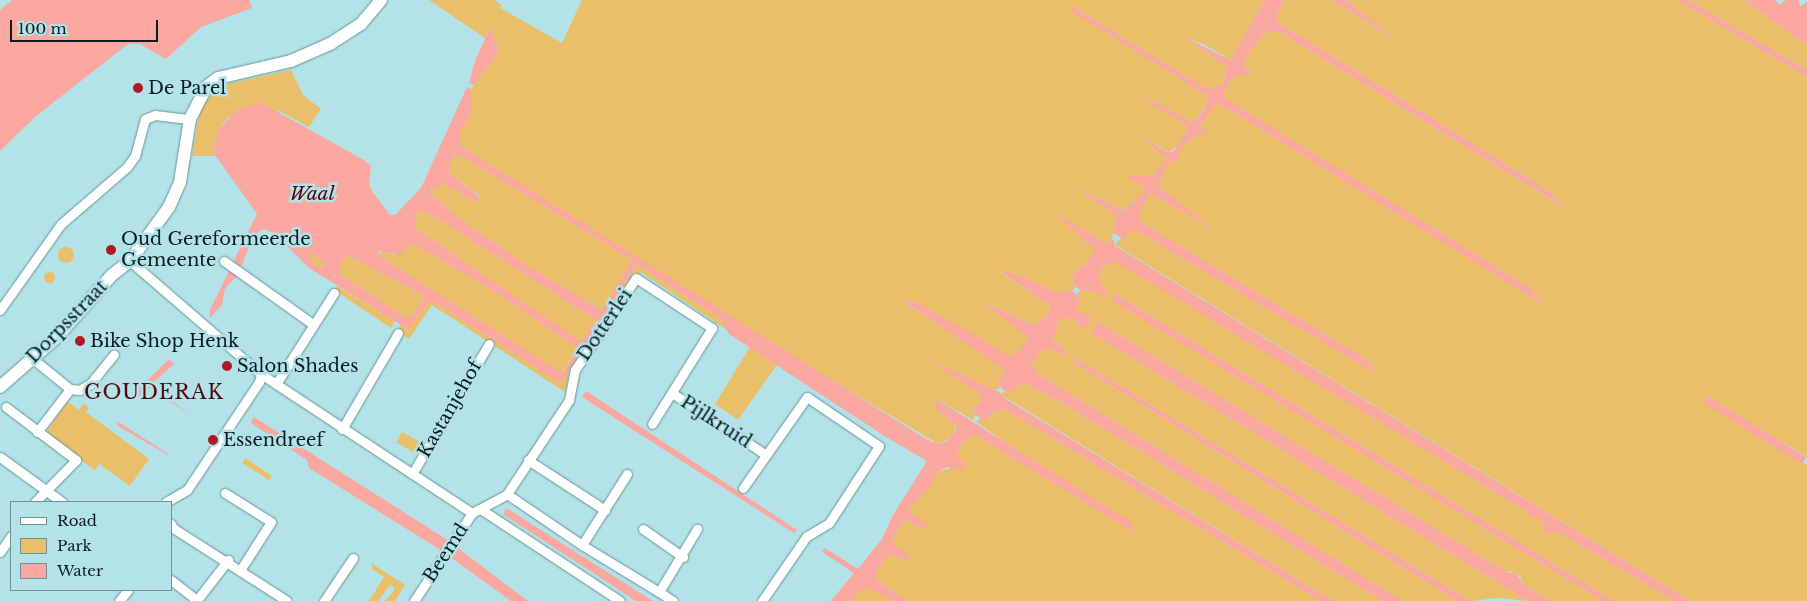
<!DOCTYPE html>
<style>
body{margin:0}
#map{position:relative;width:1807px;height:601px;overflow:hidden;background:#b3e3e9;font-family:"Libre Baskerville",serif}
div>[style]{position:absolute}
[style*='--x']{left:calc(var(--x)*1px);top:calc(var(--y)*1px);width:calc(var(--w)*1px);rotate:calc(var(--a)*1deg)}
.green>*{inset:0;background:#e9c069;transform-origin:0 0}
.round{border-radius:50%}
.water>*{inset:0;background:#faa7a0;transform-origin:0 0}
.roads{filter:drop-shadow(0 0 1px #67969b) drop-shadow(0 0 1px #67969b)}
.street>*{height:9px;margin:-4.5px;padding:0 4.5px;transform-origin:4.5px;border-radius:4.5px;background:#fff}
.secondary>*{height:12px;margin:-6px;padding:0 6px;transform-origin:6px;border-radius:6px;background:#fff}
.dots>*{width:14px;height:14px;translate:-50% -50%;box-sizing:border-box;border:2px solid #b3e3e9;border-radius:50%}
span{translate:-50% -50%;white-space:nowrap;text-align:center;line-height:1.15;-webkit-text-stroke:5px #b3e3e9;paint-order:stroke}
.poi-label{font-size:18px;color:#0a1d1f}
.left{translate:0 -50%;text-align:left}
.street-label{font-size:18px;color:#0a1d1f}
.water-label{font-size:19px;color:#590109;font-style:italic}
.quarter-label{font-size:20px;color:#500b0e;letter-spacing:1px}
.legend{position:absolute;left:10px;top:501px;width:162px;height:90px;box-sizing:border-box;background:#b3e3e9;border:1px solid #6f9498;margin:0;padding:6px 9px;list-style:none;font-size:15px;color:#0a1d1f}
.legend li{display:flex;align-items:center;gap:10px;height:25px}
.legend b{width:25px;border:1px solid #6f9498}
.scale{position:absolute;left:10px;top:20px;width:148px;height:22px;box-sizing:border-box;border:2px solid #0a1d1f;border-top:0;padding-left:6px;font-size:15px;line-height:18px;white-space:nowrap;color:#0a1d1f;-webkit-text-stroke:4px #b3e3e9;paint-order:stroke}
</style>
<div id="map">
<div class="green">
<i style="clip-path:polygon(429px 0,494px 0,502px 5px,500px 8px,562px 43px,582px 0,1264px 0,1231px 60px,1205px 45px,1185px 38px,1227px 67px,1223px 84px,1209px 90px,1070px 5px,1072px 11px,1208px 96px,1205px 108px,1192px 123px,1157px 102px,1143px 98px,1185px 124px,1187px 131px,1178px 146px,1169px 152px,1140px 136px,1167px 159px,1152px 176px,1128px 176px,1142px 186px,1145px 192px,1124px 210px,1078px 189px,1117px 216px,1111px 242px,1106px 243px,1056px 214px,1096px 250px,1087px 263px,1075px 272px,1072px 283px,1076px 287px,1072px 291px,1058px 293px,999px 271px,1049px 305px,1050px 311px,1035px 325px,984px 303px,1029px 338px,1016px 356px,1012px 357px,901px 300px,992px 359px,1005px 372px,998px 383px,1000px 388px,991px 391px,928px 359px,977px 392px,982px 400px,972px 411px,976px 415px,973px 420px,935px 398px,936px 409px,956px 426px,952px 437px,938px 444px,722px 314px,459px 145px,458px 133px,471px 115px,471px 89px,499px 52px,489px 29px,485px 38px)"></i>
<i style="clip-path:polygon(1285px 0,1332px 0,1396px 40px,1345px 0,1677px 0,1807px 77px,1807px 457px,1708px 397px,1707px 404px,1807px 465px,1807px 601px,1690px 601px,1114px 244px,1131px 231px,1137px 231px,1377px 373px,1366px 359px,1141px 222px,1139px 217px,1145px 196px,1149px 193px,1208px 226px,1157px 185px,1170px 161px,1176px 161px,1181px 148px,1197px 134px,1210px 134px,1200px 128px,1215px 103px,1220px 104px,1545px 305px,1528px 287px,1221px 96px,1227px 85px,1238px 74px,1251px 72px,1244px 67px,1245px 58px,1266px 32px,1278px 31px,1563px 207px,1549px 191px,1279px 23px,1276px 15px)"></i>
<i style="clip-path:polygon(1688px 0,1744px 0,1807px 45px,1807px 70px)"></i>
<i style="clip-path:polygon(291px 70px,303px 95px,321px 109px,309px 127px,279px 111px,228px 117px,217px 131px,213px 152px,215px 156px,192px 156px,199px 115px,205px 99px,222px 85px)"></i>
<i style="clip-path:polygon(460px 155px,632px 260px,602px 310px,534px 270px,464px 222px,430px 193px,442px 183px,477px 202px,480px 196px,448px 173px,453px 157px)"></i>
<i style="clip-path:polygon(418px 210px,443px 222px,596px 320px,582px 343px,415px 228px,415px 214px)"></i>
<i style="clip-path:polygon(411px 243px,489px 288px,578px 348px,561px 373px,378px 255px,383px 251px,394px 255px)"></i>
<i class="round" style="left:58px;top:247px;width:16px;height:16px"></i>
<i style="clip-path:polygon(310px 252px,320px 258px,325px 264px,319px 268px,313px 264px,308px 254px)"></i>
<i style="clip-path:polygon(348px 255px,422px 295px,424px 298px,412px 317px,407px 318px,339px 274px,339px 264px)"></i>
<i style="clip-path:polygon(1116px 261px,1524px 510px,1543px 523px,1545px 533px,1557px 531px,1675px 601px,1614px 601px,1115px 294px,1112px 300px,1603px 601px,1551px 601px,1523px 584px,1520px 576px,1511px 571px,1508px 573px,1098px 322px,1091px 333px,1528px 601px,1497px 598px,1472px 601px,1462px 596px,1075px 358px,1073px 362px,1457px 601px,1403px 601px,1037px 373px,1032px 363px,1041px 351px,1046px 348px,1063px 355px,1067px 352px,1053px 339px,1060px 318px,1070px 318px,1085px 329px,1075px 309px,1080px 297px,1077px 294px,1080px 290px,1096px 291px,1105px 296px,1108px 291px,1098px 281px,1099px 276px,1104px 266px)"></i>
<i style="clip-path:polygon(637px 264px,720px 318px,727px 330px,641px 272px,639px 275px,635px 272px,569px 372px,565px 392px,432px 305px,409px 339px,398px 332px,400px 324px,407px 329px,431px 300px,560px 382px)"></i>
<i class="round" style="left:43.5px;top:271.5px;width:11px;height:11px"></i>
<i style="clip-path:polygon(337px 286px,395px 321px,391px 328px,334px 290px)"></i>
<i style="clip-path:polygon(750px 347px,777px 365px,738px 420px,715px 404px)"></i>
<i style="clip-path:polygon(1023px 383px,1066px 405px,1382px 601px,1333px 601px,1000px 394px)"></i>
<i style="clip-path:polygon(67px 401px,79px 410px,83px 404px,89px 407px,86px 412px,149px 459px,130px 486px,99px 464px,95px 470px,45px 435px)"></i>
<i style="clip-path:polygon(1004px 409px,1320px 601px,908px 601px,875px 579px,876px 572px,889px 554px,907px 561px,910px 557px,892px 543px,893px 538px,905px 519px,924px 529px,927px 526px,908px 510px,932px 484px,937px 472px,965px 464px,955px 453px,969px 437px,975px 435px,1132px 531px,976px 422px,980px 418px,987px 421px,993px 412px)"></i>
<i style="left:402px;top:432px;width:21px;height:12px;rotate:29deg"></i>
<i style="clip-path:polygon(245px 458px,272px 476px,269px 480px,242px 463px)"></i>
<i style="clip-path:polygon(371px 563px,405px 585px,395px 601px,385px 601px,393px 592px,394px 587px,390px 585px,378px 601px,369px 601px,384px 577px,372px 569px)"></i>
<i style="clip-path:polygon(865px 587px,881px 592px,895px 601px,850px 601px)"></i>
</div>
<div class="water">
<i style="clip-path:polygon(12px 0,249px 0,252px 8px,201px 27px,166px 59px,140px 44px,128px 44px,35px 117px,0 151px,0 10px)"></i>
<i style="clip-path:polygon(1264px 0,1285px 0,1276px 15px,1279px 23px,1549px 191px,1565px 208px,1278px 31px,1266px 32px,1245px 58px,1244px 67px,1251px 72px,1248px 75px,1238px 74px,1227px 85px,1222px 96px,1528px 287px,1547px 307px,1220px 104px,1215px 104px,1200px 128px,1211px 135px,1197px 134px,1181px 148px,1176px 162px,1170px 161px,1157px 185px,1213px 229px,1149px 193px,1139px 217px,1141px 222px,1366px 359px,1378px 375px,1137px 231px,1131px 231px,1123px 239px,1113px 233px,1117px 216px,1076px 188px,1124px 210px,1145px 192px,1142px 186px,1127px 176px,1152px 176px,1167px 159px,1139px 136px,1168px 152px,1174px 151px,1187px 131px,1185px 124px,1140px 97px,1157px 102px,1192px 123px,1205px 109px,1208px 96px,1071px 11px,1070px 5px,1209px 90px,1223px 84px,1227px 67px,1182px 36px,1231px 60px)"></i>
<i style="clip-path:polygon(1332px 0,1345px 0,1403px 44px)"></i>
<i style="clip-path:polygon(1677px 0,1688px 0,1807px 70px,1807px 77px)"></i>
<i style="clip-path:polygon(1744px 0,1775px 0,1779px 5px,1786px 0,1799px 0,1800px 7px,1807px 2px,1807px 45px)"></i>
<i style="clip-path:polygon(490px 28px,499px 52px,474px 85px,469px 83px,475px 61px)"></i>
<i style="clip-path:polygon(evenodd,467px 87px,471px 89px,471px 115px,459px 133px,459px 145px,926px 439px,938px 444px,947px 441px,955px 432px,956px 426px,936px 409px,935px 398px,1131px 522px,1133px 532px,975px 435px,969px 437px,955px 453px,966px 464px,960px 471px,947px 467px,937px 472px,933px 484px,908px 510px,928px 526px,924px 529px,905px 519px,893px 538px,893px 543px,910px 557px,907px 561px,889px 554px,876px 572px,875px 579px,908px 601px,895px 601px,865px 587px,850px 601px,831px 601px,854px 573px,822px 552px,825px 548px,858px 569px,882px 539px,893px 515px,927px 461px,886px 437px,729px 334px,720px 318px,637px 264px,560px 383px,431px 300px,408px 329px,309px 268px,275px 234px,265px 229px,259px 231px,250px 245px,240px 269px,233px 262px,257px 214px,213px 152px,217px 131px,237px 110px,260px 102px,364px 160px,371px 166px,369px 184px,372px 191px,390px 215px,395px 215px,421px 188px,467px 87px,460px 155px,632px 260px,602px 310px,534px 270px,464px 222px,430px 193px,442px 183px,476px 202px,480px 197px,448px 173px,453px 157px,460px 155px,467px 87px,418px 210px,443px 222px,596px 320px,582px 342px,415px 228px,415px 214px,418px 210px,467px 87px,411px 243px,489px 288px,578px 348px,562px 373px,378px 255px,380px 251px,400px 255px,411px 243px,467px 87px,308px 253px,315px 255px,325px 264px,320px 268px,313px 264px,308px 253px,467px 87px,348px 255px,422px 295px,424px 298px,412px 317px,407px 318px,339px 274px,339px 264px,348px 255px)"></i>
<i style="clip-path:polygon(1053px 212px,1106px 243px,1114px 239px,1114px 245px,1690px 601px,1675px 601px,1557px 531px,1545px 534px,1543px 523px,1524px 510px,1116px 262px,1104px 266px,1099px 276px,1098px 281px,1108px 291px,1104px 297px,1096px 291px,1080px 290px,1072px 283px,1075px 272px,1087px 263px,1095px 250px)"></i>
<i style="clip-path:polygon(230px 269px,238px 275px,225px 288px,222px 305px,210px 318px,210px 310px)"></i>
<i style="clip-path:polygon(997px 269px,1024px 277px,1058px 293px,1072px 291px,1080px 297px,1075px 309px,1092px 318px,1085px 329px,1070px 318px,1060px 318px,1053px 339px,1067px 352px,1063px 355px,1046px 348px,1041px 351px,1032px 363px,1037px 373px,1403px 601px,1382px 601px,1066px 405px,1023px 383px,1009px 392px,1003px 390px,997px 383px,1005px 372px,1001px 367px,899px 298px,919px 303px,1012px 357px,1029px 338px,981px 302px,1035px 325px,1050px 311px,1049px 305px)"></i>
<i style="clip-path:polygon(1115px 294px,1614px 601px,1603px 601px,1111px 300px)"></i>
<i style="clip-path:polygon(1098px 322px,1508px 573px,1516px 572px,1523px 584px,1551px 601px,1528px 601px,1091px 333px)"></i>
<i style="clip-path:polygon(1075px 358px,1462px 596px,1472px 601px,1457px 601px,1073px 362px)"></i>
<i style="clip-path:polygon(169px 359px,174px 364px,153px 383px,154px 388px,194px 417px,150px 388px,137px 398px,134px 394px)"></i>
<i style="clip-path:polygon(927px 359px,998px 391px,1006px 399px,1333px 601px,1320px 601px,1004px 409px,993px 412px,986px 422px,980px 418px,972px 411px,982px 400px,977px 392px)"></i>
<i style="clip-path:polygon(586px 391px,797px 530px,794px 533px,582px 397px)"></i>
<i style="left:1708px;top:396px;width:116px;height:8px;rotate:32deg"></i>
<i style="clip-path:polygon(254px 417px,446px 539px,528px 601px,511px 601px,439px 549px,309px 468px,307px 460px,251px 423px)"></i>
<i style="clip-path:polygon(117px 421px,167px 453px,168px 455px,118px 426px)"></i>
<i style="clip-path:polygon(505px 509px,508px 509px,653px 601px,636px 601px,504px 515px)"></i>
</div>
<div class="roads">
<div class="street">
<i style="--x:130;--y:261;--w:173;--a:40.8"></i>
<i style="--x:261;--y:374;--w:253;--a:33.4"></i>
<i style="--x:224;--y:261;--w:110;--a:35.4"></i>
<i style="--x:0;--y:310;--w:105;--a:-54.7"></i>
<i style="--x:61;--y:224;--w:87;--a:-40.8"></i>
<i style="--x:127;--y:167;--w:14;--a:-54"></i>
<i style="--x:135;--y:156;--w:38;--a:-75"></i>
<i style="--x:145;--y:119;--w:11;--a:-22"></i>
<i style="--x:155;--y:115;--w:35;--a:7"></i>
<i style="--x:33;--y:359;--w:48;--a:39"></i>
<i style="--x:70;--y:389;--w:9;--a:6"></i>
<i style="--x:79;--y:390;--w:13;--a:-29"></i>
<i style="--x:90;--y:384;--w:38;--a:-51"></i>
<i style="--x:276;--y:384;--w:108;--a:-57.5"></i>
<i style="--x:672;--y:393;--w:111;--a:33.3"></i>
<i style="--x:6;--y:407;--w:88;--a:37.1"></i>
<i style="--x:76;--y:460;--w:59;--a:134.3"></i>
<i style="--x:342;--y:429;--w:111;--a:-59.7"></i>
<i style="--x:37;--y:432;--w:54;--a:-52.5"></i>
<i style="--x:0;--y:457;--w:77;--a:36"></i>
<i style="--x:528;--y:460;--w:92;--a:33"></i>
<i style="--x:412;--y:474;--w:151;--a:-59.4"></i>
<i style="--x:627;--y:474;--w:84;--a:122.4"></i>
<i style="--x:582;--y:545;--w:90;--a:31.4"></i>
<i style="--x:743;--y:488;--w:111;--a:-54.9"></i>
<i style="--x:807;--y:397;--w:87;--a:34.2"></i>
<i style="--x:879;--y:446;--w:92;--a:123"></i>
<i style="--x:829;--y:523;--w:27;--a:149"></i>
<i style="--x:806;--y:537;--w:78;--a:124.5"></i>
<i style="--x:225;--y:493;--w:54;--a:32.2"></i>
<i style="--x:271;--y:522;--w:56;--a:122.6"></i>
<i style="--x:166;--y:502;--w:24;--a:-30"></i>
<i style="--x:187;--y:490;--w:130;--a:-56.3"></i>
<i style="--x:259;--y:382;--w:8;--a:-76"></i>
<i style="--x:482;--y:510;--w:165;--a:33.4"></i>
<i style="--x:171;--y:524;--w:4;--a:63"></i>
<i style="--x:173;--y:528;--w:135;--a:32.6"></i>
<i style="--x:643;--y:529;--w:49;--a:35"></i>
<i style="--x:582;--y:545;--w:91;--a:-145.8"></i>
<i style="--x:507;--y:494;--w:113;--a:-56.6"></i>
<i style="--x:569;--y:400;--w:31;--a:-79"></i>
<i style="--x:575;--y:370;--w:110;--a:-56.5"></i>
<i style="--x:636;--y:278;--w:91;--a:33.3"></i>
<i style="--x:712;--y:328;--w:113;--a:122"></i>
<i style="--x:0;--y:552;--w:19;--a:-55"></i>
<i style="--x:171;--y:580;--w:33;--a:38"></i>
<i style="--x:197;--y:600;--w:51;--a:-52.2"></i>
<i style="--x:119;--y:601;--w:14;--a:-51"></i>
<i style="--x:324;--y:601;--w:52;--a:-56"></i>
<i style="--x:414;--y:601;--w:105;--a:-56.6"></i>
<i style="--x:472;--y:513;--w:40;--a:-28"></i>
<i style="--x:673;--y:601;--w:17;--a:-147"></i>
<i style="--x:659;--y:592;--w:74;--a:-58.9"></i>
</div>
<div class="secondary">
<i style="--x:0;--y:387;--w:77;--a:-41.3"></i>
<i style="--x:58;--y:336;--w:81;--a:-48.5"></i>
<i style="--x:112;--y:275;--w:23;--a:-38"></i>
<i style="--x:130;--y:261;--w:67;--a:-54.2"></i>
<i style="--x:169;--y:207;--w:27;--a:-66"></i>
<i style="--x:180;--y:182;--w:64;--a:-81"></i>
<i style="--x:190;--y:119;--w:36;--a:-63"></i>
<i style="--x:206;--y:87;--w:15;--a:-37"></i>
<i style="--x:218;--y:78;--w:75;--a:-13.1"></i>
<i style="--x:291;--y:61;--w:43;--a:-23.6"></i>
<i style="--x:330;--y:44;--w:37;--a:-33"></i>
<i style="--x:361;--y:24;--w:31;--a:-50"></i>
</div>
</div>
<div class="dots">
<i style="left:138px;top:88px;background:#ad1924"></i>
<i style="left:111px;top:250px;background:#ad1924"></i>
<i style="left:80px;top:341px;background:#ad1924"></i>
<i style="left:227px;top:366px;background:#ad1924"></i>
<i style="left:213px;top:440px;background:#ad1924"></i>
</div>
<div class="poi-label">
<span class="left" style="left:148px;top:88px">De Parel</span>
<span class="left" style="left:121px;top:250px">Oud Gereformeerde<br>Gemeente</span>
<span class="left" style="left:90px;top:341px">Bike Shop Henk</span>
<span class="left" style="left:237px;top:366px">Salon Shades</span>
<span class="left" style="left:223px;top:440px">Essendreef</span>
</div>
<div class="street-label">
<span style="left:67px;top:322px;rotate:-46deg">Dorpsstraat</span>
<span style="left:605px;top:325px;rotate:-56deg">Dotterlei</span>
<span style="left:450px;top:409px;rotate:-60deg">Kastanjehof</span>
<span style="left:716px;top:422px;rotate:33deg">Pijlkruid</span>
<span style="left:446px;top:553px;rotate:-57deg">Beemd</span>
</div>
<div class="water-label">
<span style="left:312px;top:194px">Waal</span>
</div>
<div class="quarter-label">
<span style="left:154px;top:392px">GOUDERAK</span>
</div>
<ul class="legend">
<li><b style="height:6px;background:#fff"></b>Road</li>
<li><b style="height:14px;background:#e9c069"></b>Park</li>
<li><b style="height:14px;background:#faa7a0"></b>Water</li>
</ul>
<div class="scale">100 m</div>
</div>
